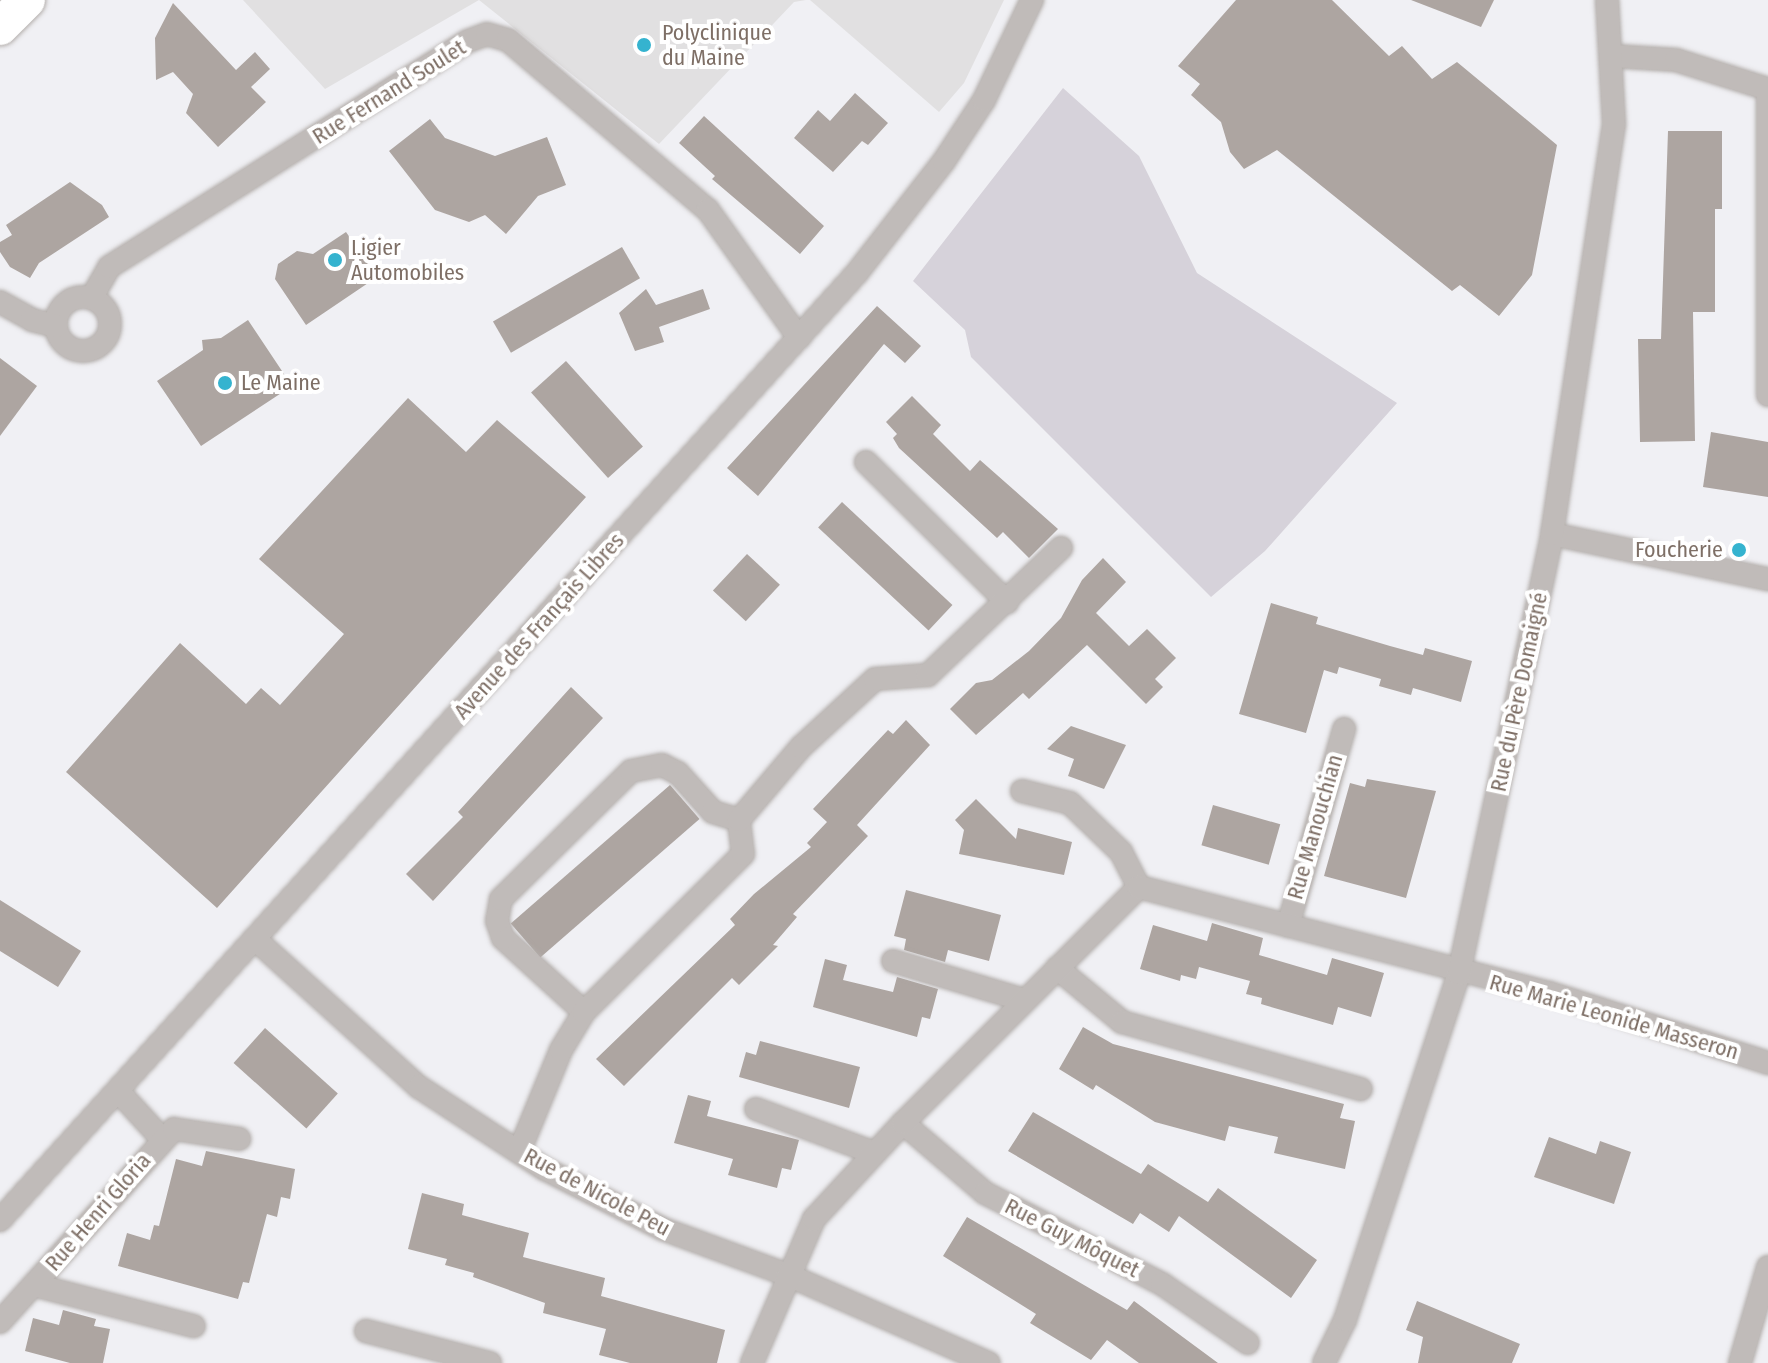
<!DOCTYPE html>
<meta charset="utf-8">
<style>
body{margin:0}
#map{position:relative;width:1768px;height:1363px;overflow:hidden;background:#f0f0f4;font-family:"Fira Sans Condensed",sans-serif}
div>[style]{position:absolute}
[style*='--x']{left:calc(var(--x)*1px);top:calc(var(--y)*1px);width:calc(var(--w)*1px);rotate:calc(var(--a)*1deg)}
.built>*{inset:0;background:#e1e0e1}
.green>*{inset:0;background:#d6d2da}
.building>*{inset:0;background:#ada5a1;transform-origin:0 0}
.roads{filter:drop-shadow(0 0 2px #b3aeab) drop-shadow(0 0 2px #b3aeab)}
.minor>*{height:22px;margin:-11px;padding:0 11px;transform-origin:11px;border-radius:11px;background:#c0bbb9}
.minor>.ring{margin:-11px;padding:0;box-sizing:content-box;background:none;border:22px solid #c0bbb9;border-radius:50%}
.primary>*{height:36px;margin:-18px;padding:0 18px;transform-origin:18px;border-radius:18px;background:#fff}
.dots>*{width:22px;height:22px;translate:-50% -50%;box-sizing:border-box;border:4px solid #fff;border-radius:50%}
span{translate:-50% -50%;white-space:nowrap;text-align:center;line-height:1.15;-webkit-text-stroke:8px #fff;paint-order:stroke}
.poi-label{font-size:22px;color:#7e6f66}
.left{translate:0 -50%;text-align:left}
.right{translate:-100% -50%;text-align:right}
.street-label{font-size:22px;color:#7e6f66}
</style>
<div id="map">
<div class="built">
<i style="clip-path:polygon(243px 0,806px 0,794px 2px,659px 144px,479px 0,325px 89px)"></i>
<i style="clip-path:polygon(810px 0,1004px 0,964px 83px,939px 112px)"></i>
</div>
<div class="green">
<i style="clip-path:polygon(1063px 88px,1139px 156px,1197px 273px,1397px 403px,1265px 551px,1211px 597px,971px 357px,965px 330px,913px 281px)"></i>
</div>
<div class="building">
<i style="clip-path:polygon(1236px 0,1332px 0,1389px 56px,1402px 46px,1432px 79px,1457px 62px,1557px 145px,1532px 275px,1499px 316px,1460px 285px,1452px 291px,1277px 150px,1244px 169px,1230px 152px,1221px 122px,1191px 95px,1200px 84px,1178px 66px)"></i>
<i style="clip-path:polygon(1411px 0,1494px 0,1481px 27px)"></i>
<i style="clip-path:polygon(173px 3px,236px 70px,255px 52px,270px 69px,251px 87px,266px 102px,218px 147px,186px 113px,193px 94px,173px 72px,156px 80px,155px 38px)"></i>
<i style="clip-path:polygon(855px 93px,888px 123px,868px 145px,862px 141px,833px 172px,794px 138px,818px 110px,830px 121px)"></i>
<i style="clip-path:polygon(704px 116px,824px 226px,800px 254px,712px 179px,715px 176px,679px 143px)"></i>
<i style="clip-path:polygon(430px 119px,445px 138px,495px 156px,547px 137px,566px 185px,538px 196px,506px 234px,485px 215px,469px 222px,435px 210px,389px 151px)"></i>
<i style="clip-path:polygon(1668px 131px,1722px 131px,1722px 209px,1715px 209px,1715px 312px,1693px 312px,1695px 441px,1640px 442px,1638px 339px,1661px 339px)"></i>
<i style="clip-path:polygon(70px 182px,102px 205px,109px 217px,39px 263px,30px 278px,10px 267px,0 252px,0 242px,12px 235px,6px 225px)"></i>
<i style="clip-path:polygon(346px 232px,377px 277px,306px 325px,275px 279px,278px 264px,297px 251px,313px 254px)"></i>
<i style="left:622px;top:247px;width:36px;height:149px;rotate:60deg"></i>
<i style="clip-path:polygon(646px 289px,656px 305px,703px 289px,710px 309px,659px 327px,664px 342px,635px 351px,619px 313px)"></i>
<i style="clip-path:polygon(877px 306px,921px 346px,905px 363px,884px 344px,758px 496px,727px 468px)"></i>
<i style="clip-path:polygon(248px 320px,292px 386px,201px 446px,157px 381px,203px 350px,202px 340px,221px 338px)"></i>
<i style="clip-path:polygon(0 358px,37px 386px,0 436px)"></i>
<i style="left:566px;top:361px;width:115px;height:47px;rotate:48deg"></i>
<i style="clip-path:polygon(912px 396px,941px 425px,933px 434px,970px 471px,980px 460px,1058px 529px,1029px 558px,1003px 532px,997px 538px,899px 448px,893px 438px,897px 434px,886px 422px)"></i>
<i style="clip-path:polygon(408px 398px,466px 452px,497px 420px,586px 497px,217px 908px,66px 772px,180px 643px,246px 704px,261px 688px,280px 705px,344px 634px,259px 559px)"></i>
<i style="clip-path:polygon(1711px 432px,1768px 442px,1768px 497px,1703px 487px)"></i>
<i style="left:842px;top:502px;width:151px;height:35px;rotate:43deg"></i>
<i style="left:747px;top:554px;width:45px;height:50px;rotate:43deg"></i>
<i style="clip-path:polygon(1103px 558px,1126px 582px,1096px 613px,1129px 646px,1147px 629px,1176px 658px,1155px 679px,1163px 687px,1146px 704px,1087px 645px,1029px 699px,1023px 693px,976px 735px,950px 709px,976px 683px,992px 680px,1029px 651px,1061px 618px,1082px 580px)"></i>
<i style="clip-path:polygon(1271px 603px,1318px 617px,1316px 624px,1390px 646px,1423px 655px,1425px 648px,1472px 661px,1461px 702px,1413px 688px,1411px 695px,1379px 686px,1381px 679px,1339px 667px,1337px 674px,1324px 670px,1306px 733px,1239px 714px)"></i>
<i style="clip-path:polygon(571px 687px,603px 718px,433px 901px,406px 874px,463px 817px,458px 812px)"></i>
<i style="clip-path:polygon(906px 720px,930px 745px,857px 825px,868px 836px,793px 914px,797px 917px,773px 945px,778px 946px,739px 985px,732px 978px,624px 1086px,596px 1059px,735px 925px,730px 919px,754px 894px,811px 847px,807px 843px,827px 822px,813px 809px,888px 730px,893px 734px)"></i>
<i style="clip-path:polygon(1071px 726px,1126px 745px,1104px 789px,1068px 776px,1074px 759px,1047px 749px)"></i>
<i style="clip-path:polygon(1367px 779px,1436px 791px,1406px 898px,1324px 876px,1350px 783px,1365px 787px)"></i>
<i style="left:670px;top:785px;width:45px;height:211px;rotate:49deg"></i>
<i style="clip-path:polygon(976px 799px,1016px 839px,1018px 828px,1072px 842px,1064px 875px,959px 854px,964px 830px,955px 820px)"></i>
<i style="left:1213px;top:805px;width:70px;height:42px;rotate:16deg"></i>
<i style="clip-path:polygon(906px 890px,1001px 915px,989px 961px,948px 950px,945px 962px,904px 950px,906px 939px,894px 936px)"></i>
<i style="clip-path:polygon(0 900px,81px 951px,58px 987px,0 951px)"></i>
<i style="clip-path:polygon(1212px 923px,1263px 938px,1259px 955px,1327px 975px,1332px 958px,1384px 973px,1371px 1017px,1338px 1007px,1333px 1025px,1261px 1004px,1262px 998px,1246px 994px,1250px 981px,1199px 967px,1196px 979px,1181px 975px,1180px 981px,1140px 969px,1153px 925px,1207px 941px)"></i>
<i style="clip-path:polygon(825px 959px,847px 965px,843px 980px,893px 992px,897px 977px,938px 989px,930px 1019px,922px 1017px,917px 1037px,813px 1007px)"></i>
<i style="clip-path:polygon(1083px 1027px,1113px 1044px,1344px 1104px,1340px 1118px,1355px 1121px,1345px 1169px,1274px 1153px,1278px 1137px,1229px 1126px,1225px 1141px,1155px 1122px,1096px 1085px,1093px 1090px,1059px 1069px)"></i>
<i style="left:265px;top:1028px;width:98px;height:47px;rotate:42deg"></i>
<i style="clip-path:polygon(760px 1041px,860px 1067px,849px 1108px,739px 1077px,746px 1052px,756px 1055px)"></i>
<i style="clip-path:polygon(688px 1095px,711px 1101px,707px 1116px,799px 1140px,791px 1170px,782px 1168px,777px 1188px,728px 1175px,733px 1159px,674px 1143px)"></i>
<i style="clip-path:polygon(1033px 1112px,1141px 1174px,1148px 1164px,1208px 1202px,1218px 1188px,1317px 1260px,1291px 1298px,1179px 1216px,1169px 1232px,1140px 1213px,1133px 1224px,1008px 1151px)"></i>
<i style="clip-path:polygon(1549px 1137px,1596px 1154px,1600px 1141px,1631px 1152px,1614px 1204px,1534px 1177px)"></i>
<i style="clip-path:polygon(206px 1151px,295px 1169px,290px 1199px,281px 1197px,277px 1217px,267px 1214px,249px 1283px,243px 1282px,238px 1299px,118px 1266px,127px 1233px,150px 1240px,154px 1225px,159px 1226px,176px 1159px,202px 1166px)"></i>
<i style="clip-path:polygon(422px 1193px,464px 1204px,462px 1215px,529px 1233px,523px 1257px,605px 1278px,601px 1296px,725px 1330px,717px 1363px,630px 1363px,599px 1355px,606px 1329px,543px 1313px,545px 1303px,473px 1277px,474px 1273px,445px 1265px,447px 1259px,408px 1249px)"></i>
<i style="clip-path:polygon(967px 1217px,1127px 1310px,1134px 1301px,1218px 1363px,1139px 1363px,1107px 1340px,1091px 1360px,1030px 1323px,1036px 1314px,943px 1256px)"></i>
<i style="clip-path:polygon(1417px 1301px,1520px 1344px,1512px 1363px,1418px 1363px,1423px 1337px,1406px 1330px)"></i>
<i style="clip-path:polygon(63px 1310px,96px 1319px,94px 1326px,110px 1329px,103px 1363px,70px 1363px,25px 1351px,33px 1318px,59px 1325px)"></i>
</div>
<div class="roads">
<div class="minor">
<i style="--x:1613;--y:56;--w:63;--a:3.6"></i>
<i style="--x:1676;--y:60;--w:96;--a:17.5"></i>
<i style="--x:1768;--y:90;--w:305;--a:90"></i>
<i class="ring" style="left:56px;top:297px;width:32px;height:32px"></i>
<i style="--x:92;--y:297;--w:34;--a:-60"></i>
<i style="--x:109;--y:267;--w:424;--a:-32.2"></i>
<i style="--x:468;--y:41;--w:20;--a:-20"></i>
<i style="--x:487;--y:34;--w:22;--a:16"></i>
<i style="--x:508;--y:40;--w:262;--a:40.4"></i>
<i style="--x:708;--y:210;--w:157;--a:54.6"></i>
<i style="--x:0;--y:302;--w:37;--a:29"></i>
<i style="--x:32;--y:320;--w:25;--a:14"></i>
<i style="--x:866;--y:462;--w:199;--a:44.8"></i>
<i style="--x:1552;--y:534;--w:221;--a:11.8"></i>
<i style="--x:1022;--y:791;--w:49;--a:14"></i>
<i style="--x:1070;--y:803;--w:71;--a:43.9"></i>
<i style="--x:1121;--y:852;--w:39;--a:63"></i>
<i style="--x:1288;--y:926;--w:205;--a:-74.1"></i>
<i style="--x:255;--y:939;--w:221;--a:42.1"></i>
<i style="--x:419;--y:1087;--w:150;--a:33.1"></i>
<i style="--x:545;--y:1169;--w:132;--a:27"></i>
<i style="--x:663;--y:1229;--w:133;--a:20.2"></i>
<i style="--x:788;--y:1275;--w:219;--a:23.7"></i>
<i style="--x:893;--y:961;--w:137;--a:16.6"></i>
<i style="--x:1057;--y:968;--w:85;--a:39.7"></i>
<i style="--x:1122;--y:1022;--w:248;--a:15.7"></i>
<i style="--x:584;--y:1012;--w:110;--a:-137.6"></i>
<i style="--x:503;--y:938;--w:18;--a:-109"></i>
<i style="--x:497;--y:921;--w:22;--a:-80"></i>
<i style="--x:501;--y:899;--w:182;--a:-44.6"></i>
<i style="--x:631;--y:771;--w:32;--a:-11"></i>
<i style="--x:662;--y:765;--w:18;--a:27"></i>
<i style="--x:678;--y:773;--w:52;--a:48.1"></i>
<i style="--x:713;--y:812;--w:27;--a:17"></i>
<i style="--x:118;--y:1091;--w:65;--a:47.5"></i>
<i style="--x:756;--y:1109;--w:126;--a:20.4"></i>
<i style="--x:903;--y:1123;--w:108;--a:40.5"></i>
<i style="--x:985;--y:1193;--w:199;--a:27.2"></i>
<i style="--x:1162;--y:1284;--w:104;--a:34.5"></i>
<i style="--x:519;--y:1152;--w:110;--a:-67.6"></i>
<i style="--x:561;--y:1050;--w:44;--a:-58.8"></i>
<i style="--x:584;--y:1012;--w:224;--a:-44.8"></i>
<i style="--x:743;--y:854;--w:34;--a:-97"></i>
<i style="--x:739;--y:820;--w:96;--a:-49.7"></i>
<i style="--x:801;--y:747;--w:100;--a:-42.6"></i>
<i style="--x:875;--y:679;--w:53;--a:-4.3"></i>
<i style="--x:928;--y:675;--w:184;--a:-43.7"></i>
<i style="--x:0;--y:1220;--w:1276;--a:-47.86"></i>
<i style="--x:856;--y:274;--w:143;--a:-52.1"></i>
<i style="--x:944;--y:161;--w:73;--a:-56.7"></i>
<i style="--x:984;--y:100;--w:111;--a:-64.4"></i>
<i style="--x:34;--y:1285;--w:165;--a:14.4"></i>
<i style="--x:0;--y:1322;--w:260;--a:-48"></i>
<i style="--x:174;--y:1129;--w:66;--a:8.7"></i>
<i style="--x:366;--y:1331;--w:128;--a:14.5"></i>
<i style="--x:752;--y:1363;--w:157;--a:-66.7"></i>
<i style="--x:814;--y:1219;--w:131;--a:-47.2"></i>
<i style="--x:903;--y:1123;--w:334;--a:-45"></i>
<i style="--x:1139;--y:887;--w:424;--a:14.5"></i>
<i style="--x:1550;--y:993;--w:229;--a:17.8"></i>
<i style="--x:1324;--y:1363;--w:48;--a:-64"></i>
<i style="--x:1345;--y:1320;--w:365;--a:-71.8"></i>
<i style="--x:1459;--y:973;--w:449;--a:-78"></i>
<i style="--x:1552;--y:534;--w:415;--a:-81.4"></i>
<i style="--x:1614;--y:124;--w:124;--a:-93.2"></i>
<i style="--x:1740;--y:1363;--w:100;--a:-73.7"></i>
</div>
<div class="primary">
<i style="--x:0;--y:27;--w:38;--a:-45"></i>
</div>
</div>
<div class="dots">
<i style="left:644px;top:45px;background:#35b3cf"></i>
<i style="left:335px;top:260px;background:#35b3cf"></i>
<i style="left:225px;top:383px;background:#35b3cf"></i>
<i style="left:1739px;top:550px;background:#35b3cf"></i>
</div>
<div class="poi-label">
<span class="left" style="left:662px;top:45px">Polyclinique<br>du Maine</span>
<span class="left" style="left:351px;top:260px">Ligier<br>Automobiles</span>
<span class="left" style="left:241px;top:383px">Le Maine</span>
<span class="right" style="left:1723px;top:550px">Foucherie</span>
</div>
<div class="street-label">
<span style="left:389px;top:92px;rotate:-32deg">Rue Fernand Soulet</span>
<span style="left:539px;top:626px;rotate:-48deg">Avenue des Français Libres</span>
<span style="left:1519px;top:692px;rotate:-78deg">Rue du Père Domaigné</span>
<span style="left:1315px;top:827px;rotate:-74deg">Rue Manouchian</span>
<span style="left:1614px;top:1017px;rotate:16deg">Rue Marie Leonide Masseron</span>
<span style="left:597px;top:1192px;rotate:28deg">Rue de Nicole Peu</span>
<span style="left:98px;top:1212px;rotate:-49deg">Rue Henri Gloria</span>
<span style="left:1072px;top:1238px;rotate:27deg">Rue Guy Môquet</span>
</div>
</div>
